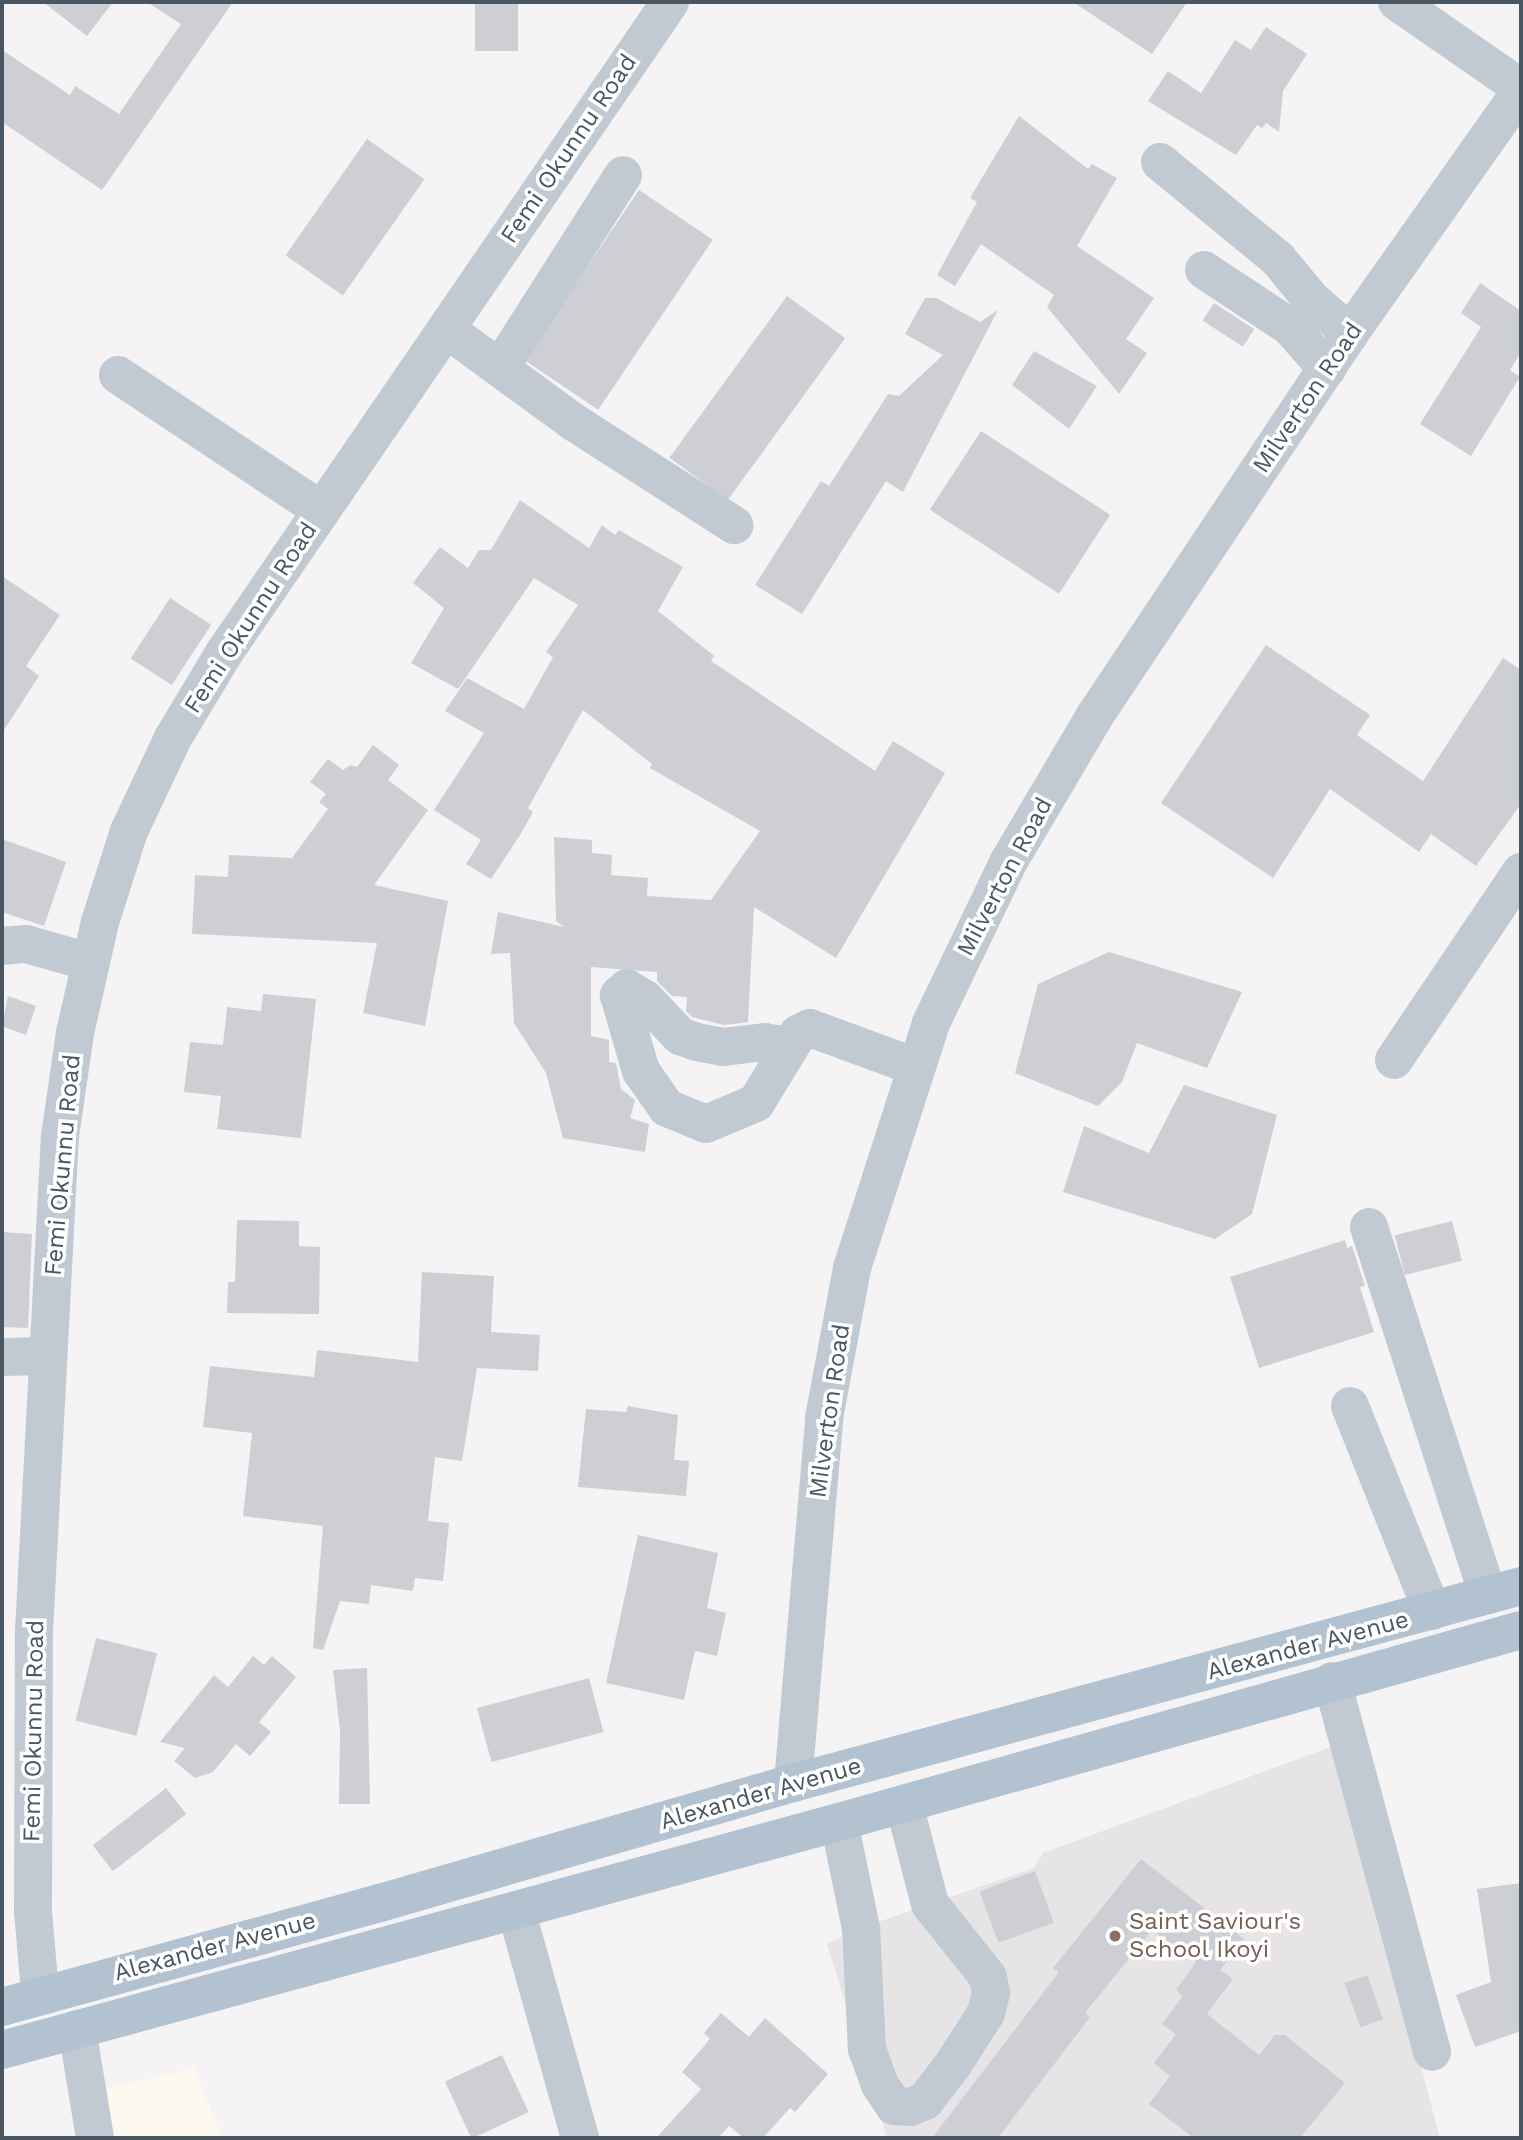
<!DOCTYPE html>
<style>
body{margin:0}
#map{position:relative;width:1523px;height:2140px;overflow:hidden;background:#f5f3f3;font-family:"Work Sans",sans-serif}
div>[style]{position:absolute}
[style*='--x']{left:calc(var(--x)*1px);top:calc(var(--y)*1px);width:calc(var(--w)*1px);rotate:calc(var(--a)*1deg)}
.commercial>*{inset:0;background:#fdf9ef}
.education>*{inset:0;background:#e6e4e5}
.building>*{inset:0;background:#cdcfd5;transform-origin:0 0}
.minor>*{height:38px;margin:-19px;padding:0 19px;transform-origin:19px;border-radius:19px;background:#c1cad2}
.major>*{height:38px;margin:-19px;padding:0 19px;transform-origin:19px;border-radius:19px;background:#b3c2d1}
.dots>*{width:19px;height:19px;translate:-50% -50%;box-sizing:border-box;border:4px solid #fff;border-radius:50%}
span{translate:-50% -50%;white-space:nowrap;text-align:center;line-height:1.15;-webkit-text-stroke:7px #fff;paint-order:stroke}
.street-label{font-size:24px;color:#4a5661}
.education-label{font-size:24px;color:#785e54}
.left{translate:0 -50%;text-align:left}
.frame{position:absolute;inset:0;border:4px solid #4a5661;pointer-events:none}
</style>
<div id="map">
<div class="commercial">
<i style="clip-path:polygon(194px 2068px,222px 2138px,109px 2138px,101px 2090px)"></i>
</div>
<div class="education">
<i style="clip-path:polygon(1336px 1745px,1440px 2138px,887px 2138px,827px 1944px,861px 1928px,1034px 1868px,1043px 1853px)"></i>
</div>
<div class="building">
<i style="clip-path:polygon(43px 2px,113px 2px,87px 36px)"></i>
<i style="clip-path:polygon(147px 2px,233px 2px,102px 190px,2px 122px,2px 50px,70px 95px,75px 86px,119px 114px,181px 24px)"></i>
<i style="left:475px;top:2px;width:43px;height:49px"></i>
<i style="clip-path:polygon(1073px 2px,1187px 2px,1152px 54px)"></i>
<i style="clip-path:polygon(1266px 27px,1307px 54px,1283px 91px,1279px 132px,1266px 123px,1262px 128px,1257px 125px,1236px 155px,1148px 101px,1168px 71px,1201px 93px,1235px 40px,1251px 50px)"></i>
<i style="clip-path:polygon(1019px 116px,1088px 169px,1092px 164px,1117px 178px,1077px 246px,1154px 298px,1126px 339px,1147px 353px,1119px 394px,1047px 307px,1054px 295px,981px 244px,955px 286px,937px 275px,977px 202px,970px 198px)"></i>
<i style="left:367px;top:139px;width:70px;height:142px;rotate:35deg"></i>
<i style="left:639px;top:190px;width:89px;height:205px;rotate:34deg"></i>
<i style="clip-path:polygon(1480px 283px,1521px 311px,1521px 352px,1510px 370px,1520px 377px,1471px 456px,1420px 424px,1481px 327px,1461px 313px)"></i>
<i style="left:787px;top:296px;width:72px;height:200px;rotate:36deg"></i>
<i style="clip-path:polygon(925px 298px,936px 298px,980px 322px,998px 310px,903px 492px,886px 481px,802px 614px,755px 585px,821px 481px,829px 486px,888px 394px,899px 396px,943px 355px,905px 334px)"></i>
<i style="left:1214px;top:303px;width:48px;height:21px;rotate:33deg"></i>
<i style="clip-path:polygon(1034px 351px,1097px 386px,1069px 429px,1012px 385px)"></i>
<i style="left:981px;top:431px;width:154px;height:94px;rotate:33deg"></i>
<i style="clip-path:polygon(520px 500px,589px 548px,602px 525px,615px 535px,619px 530px,683px 567px,658px 611px,714px 656px,711px 661px,875px 771px,893px 741px,945px 773px,836px 958px,754px 907px,748px 1022px,724px 1025px,692px 1017px,686px 1011px,687px 997px,672px 996px,657px 981px,657px 972px,591px 967px,591px 1036px,609px 1040px,609px 1062px,616px 1063px,621px 1089px,635px 1100px,630px 1118px,649px 1124px,645px 1152px,563px 1138px,546px 1073px,514px 1023px,510px 953px,491px 954px,498px 912px,564px 927px,556px 921px,554px 837px,592px 840px,592px 853px,612px 855px,611px 875px,648px 878px,647px 896px,711px 900px,760px 831px,650px 768px,652px 764px,583px 710px,528px 808px,533px 812px,520px 835px,491px 879px,466px 864px,481px 840px,434px 810px,484px 733px,445px 711px,467px 678px,524px 709px,553px 657px,546px 652px,578px 605px,534px 578px,458px 689px,411px 663px,444px 608px,413px 583px,440px 547px,468px 568px,479px 550px,491px 550px)"></i>
<i style="clip-path:polygon(2px 576px,60px 615px,26px 666px,39px 676px,2px 733px)"></i>
<i style="left:170px;top:598px;width:49px;height:72px;rotate:33deg"></i>
<i style="clip-path:polygon(1266px 645px,1370px 715px,1357px 735px,1423px 781px,1503px 658px,1521px 670px,1521px 804px,1476px 866px,1431px 834px,1419px 852px,1330px 789px,1273px 878px,1161px 803px)"></i>
<i style="clip-path:polygon(373px 745px,399px 765px,388px 780px,428px 810px,374px 885px,448px 901px,425px 1026px,363px 1013px,377px 943px,192px 934px,195px 875px,228px 877px,229px 855px,292px 858px,328px 809px,319px 802px,326px 794px,310px 782px,328px 759px,343px 770px,350px 765px,357px 767px)"></i>
<i style="clip-path:polygon(2px 839px,66px 862px,44px 926px,2px 912px)"></i>
<i style="clip-path:polygon(1109px 952px,1242px 992px,1207px 1068px,1137px 1043px,1122px 1082px,1098px 1106px,1015px 1073px,1038px 984px)"></i>
<i style="clip-path:polygon(263px 994px,316px 999px,301px 1138px,217px 1129px,221px 1096px,184px 1092px,190px 1042px,223px 1045px,227px 1007px,261px 1011px)"></i>
<i style="clip-path:polygon(8px 996px,36px 1006px,26px 1035px,2px 1026px)"></i>
<i style="clip-path:polygon(1184px 1085px,1277px 1115px,1252px 1214px,1215px 1239px,1063px 1192px,1084px 1126px,1149px 1153px)"></i>
<i style="clip-path:polygon(237px 1220px,299px 1221px,299px 1246px,320px 1247px,319px 1314px,227px 1313px,228px 1282px,235px 1282px)"></i>
<i style="left:1452px;top:1221px;width:41px;height:59px;rotate:76deg"></i>
<i style="clip-path:polygon(2px 1232px,32px 1234px,28px 1328px,2px 1327px)"></i>
<i style="clip-path:polygon(1345px 1240px,1347px 1248px,1352px 1246px,1365px 1286px,1360px 1287px,1374px 1332px,1259px 1368px,1230px 1277px)"></i>
<i style="clip-path:polygon(422px 1272px,494px 1276px,491px 1332px,540px 1335px,538px 1371px,477px 1368px,462px 1461px,435px 1457px,428px 1521px,449px 1523px,443px 1581px,415px 1578px,413px 1591px,371px 1585px,369px 1604px,340px 1601px,323px 1650px,313px 1648px,323px 1526px,243px 1516px,252px 1433px,203px 1427px,210px 1366px,314px 1377px,317px 1350px,418px 1362px)"></i>
<i style="clip-path:polygon(628px 1406px,678px 1415px,674px 1460px,689px 1461px,686px 1496px,578px 1487px,586px 1409px,626px 1412px)"></i>
<i style="clip-path:polygon(638px 1535px,718px 1553px,707px 1608px,726px 1613px,717px 1656px,695px 1651px,684px 1700px,606px 1683px)"></i>
<i style="left:96px;top:1638px;width:63px;height:85px;rotate:14deg"></i>
<i style="clip-path:polygon(253px 1656px,264px 1665px,272px 1656px,296px 1677px,259px 1722px,271px 1732px,250px 1756px,236px 1744px,213px 1772px,195px 1778px,174px 1761px,185px 1748px,160px 1742px,214px 1675px,228px 1687px)"></i>
<i style="clip-path:polygon(367px 1668px,370px 1804px,339px 1804px,340px 1731px,333px 1670px)"></i>
<i style="left:589px;top:1678px;width:56px;height:116px;rotate:75deg"></i>
<i style="left:166px;top:1788px;width:33px;height:93px;rotate:52deg"></i>
<i style="clip-path:polygon(1141px 1859px,1244px 1939px,1220px 1970px,1233px 1979px,1207px 2014px,1259px 2055px,1275px 2035px,1285px 2035px,1345px 2083px,1300px 2138px,1194px 2138px,1149px 2104px,1170px 2076px,1154px 2063px,1176px 2034px,1162px 2024px,1183px 1996px,1176px 1990px,1196px 1962px,1152px 1930px,1085px 2013px,1090px 2017px,998px 2138px,932px 2138px,1059px 1972px,1053px 1968px)"></i>
<i style="left:1035px;top:1871px;width:55px;height:59px;rotate:70deg"></i>
<i style="clip-path:polygon(1521px 1883px,1521px 2031px,1475px 2047px,1456px 1995px,1491px 1982px,1477px 1889px)"></i>
<i style="left:1367px;top:1975px;width:47px;height:24px;rotate:70deg"></i>
<i style="clip-path:polygon(721px 2013px,749px 2037px,765px 2018px,828px 2074px,795px 2112px,790px 2108px,763px 2138px,744px 2138px,729px 2126px,718px 2138px,656px 2138px,701px 2089px,682px 2072px,710px 2039px,704px 2033px)"></i>
<i style="left:502px;top:2055px;width:63px;height:63px;rotate:65deg"></i>
</div>
<div class="minor">
<i style="--x:1397;--y:2;--w:151;--a:34.7"></i>
<i style="--x:1160;--y:162;--w:153;--a:39.4"></i>
<i style="--x:1278;--y:259;--w:52;--a:50.5"></i>
<i style="--x:1311;--y:299;--w:52;--a:41.1"></i>
<i style="--x:1204;--y:270;--w:103;--a:33.5"></i>
<i style="--x:1290;--y:327;--w:56;--a:48.6"></i>
<i style="--x:446;--y:329;--w:156;--a:36.1"></i>
<i style="--x:572;--y:421;--w:193;--a:32.7"></i>
<i style="--x:502;--y:365;--w:225;--a:-57.5"></i>
<i style="--x:118;--y:375;--w:244;--a:33.6"></i>
<i style="--x:2;--y:946;--w:24;--a:-5"></i>
<i style="--x:26;--y:944;--w:66;--a:15.9"></i>
<i style="--x:789;--y:1046;--w:24;--a:-171"></i>
<i style="--x:765;--y:1042;--w:42;--a:173.2"></i>
<i style="--x:723;--y:1047;--w:26;--a:-169"></i>
<i style="--x:697;--y:1042;--w:18;--a:-161"></i>
<i style="--x:680;--y:1036;--w:51;--a:-133.4"></i>
<i style="--x:645;--y:999;--w:21;--a:-149"></i>
<i style="--x:627;--y:988;--w:11;--a:139"></i>
<i style="--x:619;--y:995;--w:79;--a:73.9"></i>
<i style="--x:641;--y:1071;--w:45;--a:54.9"></i>
<i style="--x:667;--y:1108;--w:42;--a:22.3"></i>
<i style="--x:706;--y:1124;--w:54;--a:-22.8"></i>
<i style="--x:756;--y:1103;--w:81;--a:-58.7"></i>
<i style="--x:798;--y:1034;--w:13;--a:-27"></i>
<i style="--x:810;--y:1028;--w:113;--a:20.2"></i>
<i style="--x:1394;--y:1060;--w:227;--a:-56"></i>
<i style="--x:1369;--y:1227;--w:387;--a:72.1"></i>
<i style="--x:2;--y:1357;--w:46;--a:-1.2"></i>
<i style="--x:1350;--y:1406;--w:221;--a:68.2"></i>
<i style="--x:1332;--y:1681;--w:384;--a:74.9"></i>
<i style="--x:793;--y:1783;--w:366;--a:-85.1"></i>
<i style="--x:824;--y:1418;--w:153;--a:-79.4"></i>
<i style="--x:852;--y:1268;--w:257;--a:-72.1"></i>
<i style="--x:931;--y:1023;--w:180;--a:-64.3"></i>
<i style="--x:1009;--y:861;--w:167;--a:-59.4"></i>
<i style="--x:1094;--y:717;--w:462;--a:-56.3"></i>
<i style="--x:1350;--y:333;--w:296;--a:-54.8"></i>
<i style="--x:839;--y:1822;--w:108;--a:78.3"></i>
<i style="--x:861;--y:1928;--w:121;--a:87.2"></i>
<i style="--x:867;--y:2049;--w:38;--a:70"></i>
<i style="--x:880;--y:2085;--w:25;--a:56"></i>
<i style="--x:894;--y:2106;--w:16;--a:4"></i>
<i style="--x:910;--y:2107;--w:16;--a:-22"></i>
<i style="--x:925;--y:2101;--w:44;--a:-52.4"></i>
<i style="--x:952;--y:2066;--w:63;--a:-57.3"></i>
<i style="--x:986;--y:2013;--w:21;--a:-76"></i>
<i style="--x:991;--y:1993;--w:16;--a:-101"></i>
<i style="--x:988;--y:1977;--w:93;--a:-128.5"></i>
<i style="--x:930;--y:1904;--w:103;--a:-104.6"></i>
<i style="--x:516;--y:1910;--w:237;--a:74.3"></i>
<i style="--x:40;--y:1993;--w:82;--a:-94.9"></i>
<i style="--x:33;--y:1911;--w:280;--a:-89.8"></i>
<i style="--x:34;--y:1631;--w:496;--a:-87"></i>
<i style="--x:60;--y:1136;--w:104;--a:-81.7"></i>
<i style="--x:75;--y:1033;--w:114;--a:-77.3"></i>
<i style="--x:100;--y:922;--w:96;--a:-72.3"></i>
<i style="--x:129;--y:831;--w:103;--a:-64.7"></i>
<i style="--x:173;--y:738;--w:99;--a:-59"></i>
<i style="--x:224;--y:653;--w:789;--a:-55.58"></i>
<i style="--x:77;--y:2029;--w:110;--a:80.6"></i>
</div>
<div class="major">
<i style="--x:2;--y:2007;--w:392;--a:-15.4"></i>
<i style="--x:380;--y:1903;--w:430;--a:-16.2"></i>
<i style="--x:793;--y:1783;--w:754;--a:-15.14"></i>
<i style="--x:2;--y:2050;--w:867;--a:-15.24"></i>
<i style="--x:839;--y:1822;--w:709;--a:-15.72"></i>
</div>
<div class="dots">
<i style="left:1115px;top:1936px;background:#8d6e63"></i>
</div>
<div class="street-label">
<span style="left:569px;top:149px;rotate:-56deg">Femi Okunnu Road</span>
<span style="left:1308px;top:398px;rotate:-56deg">Milverton Road</span>
<span style="left:251px;top:618px;rotate:-57deg">Femi Okunnu Road</span>
<span style="left:1005px;top:877px;rotate:-62deg">Milverton Road</span>
<span style="left:63px;top:1165px;rotate:-85deg">Femi Okunnu Road</span>
<span style="left:830px;top:1411px;rotate:-82deg">Milverton Road</span>
<span style="left:1308px;top:1646px;rotate:-15deg">Alexander Avenue</span>
<span style="left:34px;top:1731px;rotate:-89deg">Femi Okunnu Road</span>
<span style="left:761px;top:1794px;rotate:-16deg">Alexander Avenue</span>
<span style="left:215px;top:1947px;rotate:-15deg">Alexander Avenue</span>
</div>
<div class="education-label">
<span class="left" style="left:1129px;top:1936px">Saint Saviour's<br>School Ikoyi</span>
</div>
<div class="frame"></div>
</div>
